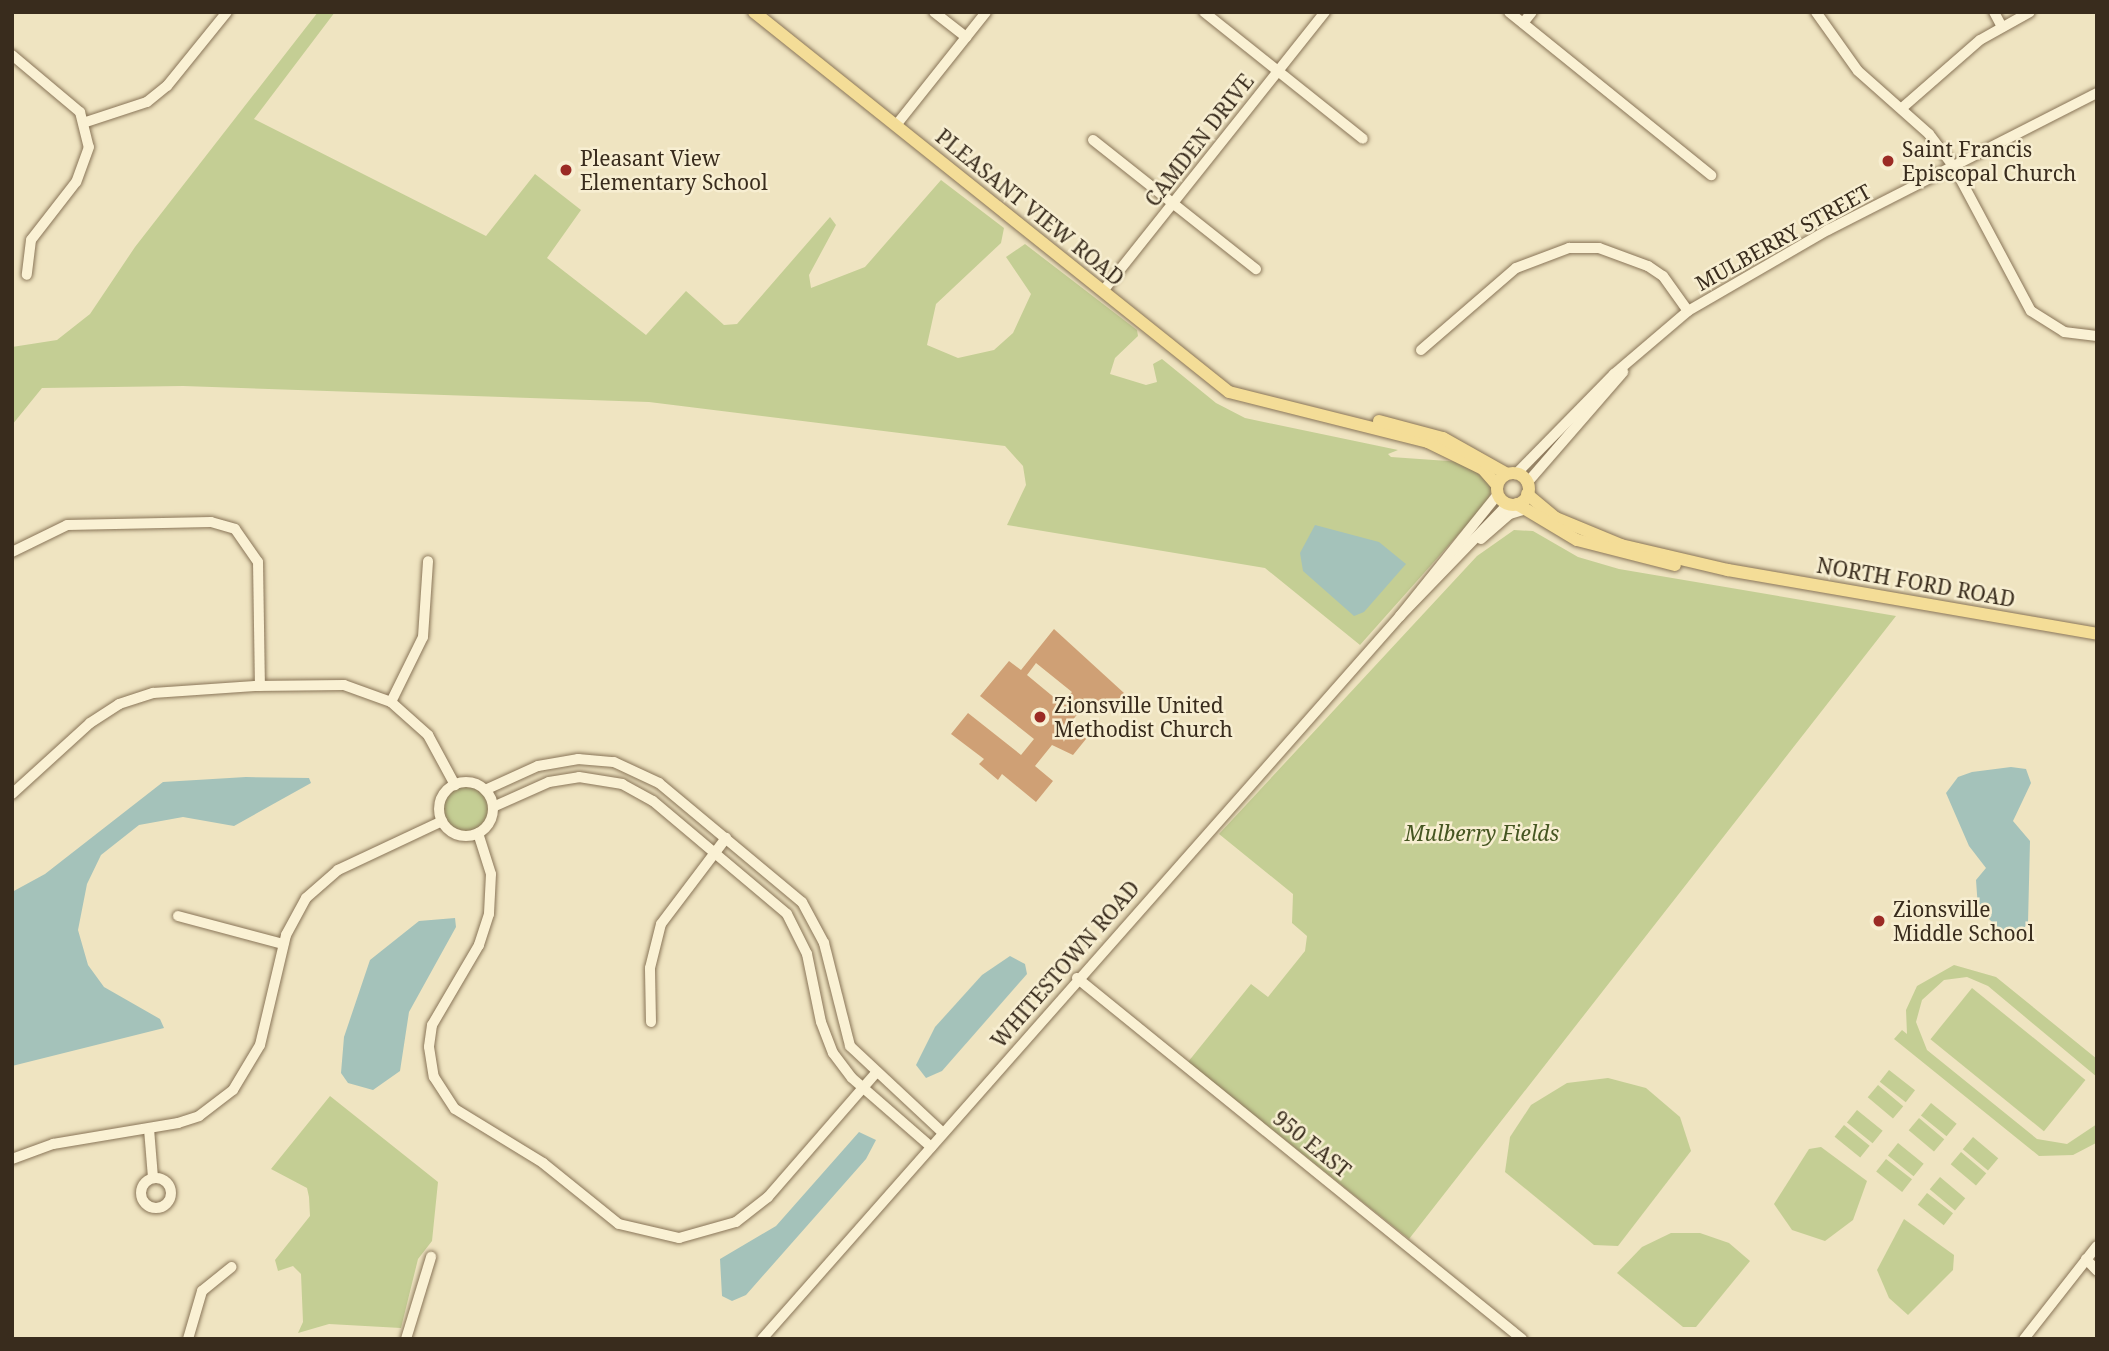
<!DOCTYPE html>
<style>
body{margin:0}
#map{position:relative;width:2109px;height:1351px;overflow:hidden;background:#efe4c1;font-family:"Noto Serif",serif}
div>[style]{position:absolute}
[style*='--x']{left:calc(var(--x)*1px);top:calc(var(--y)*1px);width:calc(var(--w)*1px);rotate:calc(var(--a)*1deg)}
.green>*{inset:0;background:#c4ce94;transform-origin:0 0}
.round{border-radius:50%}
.water>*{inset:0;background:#a4c2ba}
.building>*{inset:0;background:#cfa075}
.roads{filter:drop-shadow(0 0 2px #897558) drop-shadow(0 0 2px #897558)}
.minor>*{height:10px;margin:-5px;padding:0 5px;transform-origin:5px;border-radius:5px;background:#faf1d4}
.minor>.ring{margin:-5px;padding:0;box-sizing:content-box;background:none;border:10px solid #faf1d4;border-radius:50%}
.major>*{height:12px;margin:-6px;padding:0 6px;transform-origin:6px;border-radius:6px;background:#f4dd97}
.major>.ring{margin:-6px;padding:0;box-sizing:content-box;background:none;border:12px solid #f4dd97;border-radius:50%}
.dots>*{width:19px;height:19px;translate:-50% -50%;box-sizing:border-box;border:4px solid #f7eed1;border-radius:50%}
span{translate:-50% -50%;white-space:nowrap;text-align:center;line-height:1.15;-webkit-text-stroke:5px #f7eed1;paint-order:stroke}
.street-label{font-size:21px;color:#392c1d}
.poi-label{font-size:21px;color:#392c1d}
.left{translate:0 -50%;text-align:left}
.park-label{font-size:21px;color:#465622;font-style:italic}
.frame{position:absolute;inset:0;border:14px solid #392c1d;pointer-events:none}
</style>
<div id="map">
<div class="green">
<i style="clip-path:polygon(318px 12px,335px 12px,254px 119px,486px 236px,535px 174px,581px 210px,547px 258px,646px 335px,686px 291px,724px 325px,737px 324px,830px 217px,836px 225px,809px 275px,811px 288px,865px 267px,941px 180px,1004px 228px,1001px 243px,936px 304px,927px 345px,958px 358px,994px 350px,1013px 333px,1031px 294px,1006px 257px,1025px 244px,1137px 330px,1138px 336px,1115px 358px,1110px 374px,1146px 385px,1157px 382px,1153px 364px,1162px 359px,1216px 403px,1245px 418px,1398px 450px,1388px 454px,1391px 457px,1462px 462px,1492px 484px,1489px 500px,1360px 645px,1265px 568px,1007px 525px,1026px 485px,1023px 466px,1005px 446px,649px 402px,183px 386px,42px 388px,12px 425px,12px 347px,57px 340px,90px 314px,135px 247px)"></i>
<i style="clip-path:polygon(1514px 530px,1533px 531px,1578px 557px,1619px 569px,1896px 616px,1409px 1239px,1188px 1062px,1251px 984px,1268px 997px,1305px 951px,1307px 936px,1292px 923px,1293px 894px,1219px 834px,1477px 556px)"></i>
<i class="round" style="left:444px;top:787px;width:44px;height:44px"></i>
<i style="clip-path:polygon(1954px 965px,1996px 977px,2097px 1059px,2097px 1077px,1988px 986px,1967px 977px,1944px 980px,1922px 1000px,1916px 1022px,1927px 1050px,2037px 1139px,2067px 1144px,2097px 1124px,2096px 1143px,2073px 1155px,2039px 1156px,1894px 1039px,1902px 1030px,1907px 1034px,1906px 1010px,1917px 986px)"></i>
<i style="left:1972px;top:988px;width:146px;height:66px;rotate:39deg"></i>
<i style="left:1889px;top:1070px;width:33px;height:15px;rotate:38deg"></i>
<i style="clip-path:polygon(1608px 1078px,1646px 1088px,1680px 1117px,1691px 1151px,1618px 1246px,1594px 1245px,1505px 1172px,1510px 1137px,1531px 1105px,1567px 1083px)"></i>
<i style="left:1878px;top:1085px;width:33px;height:16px;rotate:40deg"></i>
<i style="clip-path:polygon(330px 1096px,438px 1182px,432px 1241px,418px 1259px,401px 1328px,329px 1324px,298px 1333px,303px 1322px,301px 1274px,293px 1266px,278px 1271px,275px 1260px,310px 1216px,309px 1197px,307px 1188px,271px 1169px)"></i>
<i style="left:1931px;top:1103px;width:33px;height:16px;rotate:39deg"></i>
<i style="left:1857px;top:1110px;width:33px;height:16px;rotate:39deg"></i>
<i style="left:1919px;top:1118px;width:33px;height:16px;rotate:40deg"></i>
<i style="left:1844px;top:1125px;width:33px;height:15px;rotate:39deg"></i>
<i style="left:1973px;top:1137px;width:33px;height:16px;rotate:40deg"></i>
<i style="left:1898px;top:1143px;width:33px;height:16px;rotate:39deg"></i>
<i style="clip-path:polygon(1821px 1147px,1867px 1181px,1853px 1220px,1825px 1241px,1792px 1230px,1774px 1204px,1809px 1149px)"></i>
<i style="left:1961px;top:1152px;width:33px;height:16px;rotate:40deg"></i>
<i style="left:1886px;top:1159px;width:33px;height:16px;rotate:38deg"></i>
<i style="left:1940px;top:1177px;width:33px;height:16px;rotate:40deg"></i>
<i style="left:1927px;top:1193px;width:33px;height:15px;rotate:38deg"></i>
<i style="clip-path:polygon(1904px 1219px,1954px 1255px,1953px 1270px,1908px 1315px,1889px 1298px,1877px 1270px)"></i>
<i style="clip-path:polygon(1671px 1233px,1700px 1233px,1729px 1243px,1750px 1261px,1696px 1327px,1683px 1327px,1617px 1273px,1642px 1247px)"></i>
</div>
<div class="water">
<i style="clip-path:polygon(1315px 525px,1379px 542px,1406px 564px,1364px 612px,1354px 616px,1303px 571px,1300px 553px)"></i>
<i style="clip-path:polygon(2011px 767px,2026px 769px,2031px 783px,2013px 821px,2030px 841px,2028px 923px,2020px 934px,1999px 929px,1978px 908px,1976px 880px,1986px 868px,1969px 846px,1946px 793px,1958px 777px,1972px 772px)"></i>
<i style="clip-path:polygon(246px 777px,309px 778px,311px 783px,234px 826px,183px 817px,139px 825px,101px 855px,87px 884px,78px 930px,88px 965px,104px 987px,160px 1019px,164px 1028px,12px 1066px,12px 892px,45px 874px,163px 782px)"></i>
<i style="clip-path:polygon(455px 918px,456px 927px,409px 1012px,400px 1071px,373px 1090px,348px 1083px,341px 1073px,344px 1037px,370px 960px,419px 921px)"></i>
<i style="clip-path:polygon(1010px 956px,1025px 964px,1027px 974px,942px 1071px,926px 1078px,916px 1065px,935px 1027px,982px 975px)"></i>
<i style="clip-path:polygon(859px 1132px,876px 1140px,866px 1159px,746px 1295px,732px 1301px,722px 1296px,720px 1259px,776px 1226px)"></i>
</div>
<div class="building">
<i style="clip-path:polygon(evenodd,1054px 629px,1124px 693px,1107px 714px,1089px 699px,1072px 721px,1086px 739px,1073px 755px,1052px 745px,1035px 766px,1053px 781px,1036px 802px,1002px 774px,998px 780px,979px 764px,984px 759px,951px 734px,968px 713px,1021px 755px,1034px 739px,980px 696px,1009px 661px,1021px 670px,1054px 629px,1036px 663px,1072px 692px,1062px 704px,1027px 675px,1036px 663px)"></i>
</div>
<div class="roads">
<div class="minor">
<i style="--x:934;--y:12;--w:41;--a:38"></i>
<i style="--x:1204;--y:12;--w:203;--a:38.6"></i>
<i style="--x:1509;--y:12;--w:260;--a:38.9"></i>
<i style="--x:1816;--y:12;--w:72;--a:54.6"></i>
<i style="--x:1858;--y:71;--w:95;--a:41.6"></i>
<i style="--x:1929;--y:134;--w:41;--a:52.9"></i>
<i style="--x:1954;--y:167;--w:163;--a:61.9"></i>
<i style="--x:2031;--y:311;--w:39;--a:32"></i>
<i style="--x:2064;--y:332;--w:33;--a:7"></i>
<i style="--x:1994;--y:12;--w:17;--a:62"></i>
<i style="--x:1523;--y:23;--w:14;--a:-51"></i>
<i style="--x:12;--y:55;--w:89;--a:40"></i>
<i style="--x:80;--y:112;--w:36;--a:76"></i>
<i style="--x:89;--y:147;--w:37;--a:110"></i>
<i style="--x:76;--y:182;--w:73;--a:127.8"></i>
<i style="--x:31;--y:240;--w:35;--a:97"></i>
<i style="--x:1902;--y:108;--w:103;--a:-41.1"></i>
<i style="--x:1980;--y:40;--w:57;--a:-29.2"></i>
<i style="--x:86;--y:122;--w:64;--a:-18.2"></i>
<i style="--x:147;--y:102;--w:26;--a:-39"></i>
<i style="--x:167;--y:86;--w:95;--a:-51"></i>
<i style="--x:897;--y:124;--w:143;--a:-51.5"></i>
<i style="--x:1093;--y:140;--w:208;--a:38.4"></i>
<i style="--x:1103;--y:291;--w:357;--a:-51.5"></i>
<i style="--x:1421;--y:350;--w:125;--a:-40.8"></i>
<i style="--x:1516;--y:268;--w:57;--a:-20.7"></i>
<i style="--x:1569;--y:248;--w:30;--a:0"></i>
<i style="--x:1599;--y:248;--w:52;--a:20.2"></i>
<i style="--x:1648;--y:266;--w:18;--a:34"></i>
<i style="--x:1663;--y:276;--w:43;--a:54.5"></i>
<i style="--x:1516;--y:474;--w:140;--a:-45.6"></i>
<i style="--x:1614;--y:374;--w:97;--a:-40.4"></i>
<i style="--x:1688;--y:311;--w:162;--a:-30.1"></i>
<i style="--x:1828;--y:230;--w:302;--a:-27"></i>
<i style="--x:1527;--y:483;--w:147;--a:-49.1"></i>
<i style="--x:1481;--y:539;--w:38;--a:-41"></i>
<i style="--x:1510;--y:514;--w:17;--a:-17"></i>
<i style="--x:12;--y:552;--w:61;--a:-26.1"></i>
<i style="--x:67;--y:525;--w:144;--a:-1.2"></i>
<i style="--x:211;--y:522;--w:25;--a:16"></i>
<i style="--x:235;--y:529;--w:40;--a:55.1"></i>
<i style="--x:258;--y:562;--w:124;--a:89.1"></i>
<i style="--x:1400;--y:616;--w:156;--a:-46"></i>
<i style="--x:391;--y:702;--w:72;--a:-63.8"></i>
<i style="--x:423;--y:637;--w:76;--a:-86.2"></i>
<i class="ring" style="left:439px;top:782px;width:44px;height:44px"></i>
<i style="--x:485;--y:790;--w:58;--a:-24.4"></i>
<i style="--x:538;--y:766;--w:41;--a:-9.9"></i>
<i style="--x:578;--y:759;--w:36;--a:5"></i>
<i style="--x:614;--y:762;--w:50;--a:25"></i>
<i style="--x:659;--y:783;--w:186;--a:39.8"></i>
<i style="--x:802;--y:902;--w:47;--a:61.8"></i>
<i style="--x:824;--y:943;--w:106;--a:75.8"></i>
<i style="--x:850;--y:1046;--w:127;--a:43.1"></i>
<i style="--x:12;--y:794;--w:105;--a:-42.3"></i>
<i style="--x:90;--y:723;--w:35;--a:-33"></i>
<i style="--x:119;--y:704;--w:36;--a:-18"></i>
<i style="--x:153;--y:693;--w:102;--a:-3.9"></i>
<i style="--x:255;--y:686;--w:89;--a:-0.6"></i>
<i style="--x:344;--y:685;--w:50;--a:19.9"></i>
<i style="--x:391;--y:702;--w:50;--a:41.7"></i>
<i style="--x:428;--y:735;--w:57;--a:61.6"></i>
<i style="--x:493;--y:807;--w:61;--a:-24.1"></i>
<i style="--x:549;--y:782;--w:30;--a:-9"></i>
<i style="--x:579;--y:777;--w:44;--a:9.2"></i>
<i style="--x:622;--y:784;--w:35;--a:29"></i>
<i style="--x:653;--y:801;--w:175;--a:40.1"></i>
<i style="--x:787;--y:914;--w:45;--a:63.4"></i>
<i style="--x:807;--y:954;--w:69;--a:78.4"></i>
<i style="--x:821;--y:1022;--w:33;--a:69"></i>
<i style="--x:833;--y:1053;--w:31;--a:53"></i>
<i style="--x:852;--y:1078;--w:105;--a:41.1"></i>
<i style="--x:478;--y:833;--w:43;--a:72.4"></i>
<i style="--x:491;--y:874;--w:40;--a:92.9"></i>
<i style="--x:489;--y:914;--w:33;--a:108"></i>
<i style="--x:479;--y:945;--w:93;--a:120.4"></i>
<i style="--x:432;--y:1025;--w:22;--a:98"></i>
<i style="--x:429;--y:1047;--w:30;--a:81"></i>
<i style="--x:434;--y:1077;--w:38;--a:57"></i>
<i style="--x:455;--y:1109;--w:103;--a:31.5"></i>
<i style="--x:543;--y:1163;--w:97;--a:38.8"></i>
<i style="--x:619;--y:1224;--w:62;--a:13.1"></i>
<i style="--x:679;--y:1238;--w:59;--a:-15.7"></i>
<i style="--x:736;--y:1222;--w:41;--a:-38"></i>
<i style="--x:768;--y:1197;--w:163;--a:-49"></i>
<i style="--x:178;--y:916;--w:109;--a:14.9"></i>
<i style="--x:1077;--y:978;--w:573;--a:39.05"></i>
<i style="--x:651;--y:1022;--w:54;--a:-91.1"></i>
<i style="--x:650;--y:968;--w:45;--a:-76"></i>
<i style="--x:661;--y:924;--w:108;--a:-52.9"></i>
<i style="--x:149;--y:1129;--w:49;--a:85.3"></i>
<i style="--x:12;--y:1159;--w:44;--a:-20.1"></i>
<i style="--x:53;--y:1144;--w:127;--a:-9.5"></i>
<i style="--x:178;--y:1123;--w:22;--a:-18"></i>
<i style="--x:199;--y:1116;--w:43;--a:-37.4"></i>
<i style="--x:233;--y:1090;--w:52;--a:-59"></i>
<i style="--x:260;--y:1045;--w:113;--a:-76.7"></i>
<i style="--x:286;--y:935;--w:42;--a:-61.6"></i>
<i style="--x:306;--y:898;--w:43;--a:-41.2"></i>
<i style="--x:338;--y:870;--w:115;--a:-25.2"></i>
<i class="ring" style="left:141px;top:1178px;width:20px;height:20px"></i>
<i style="--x:2086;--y:1259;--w:16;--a:47"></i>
<i style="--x:188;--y:1339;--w:50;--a:-73.7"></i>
<i style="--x:202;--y:1291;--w:38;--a:-39"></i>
<i style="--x:406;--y:1339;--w:86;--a:-73"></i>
<i style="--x:762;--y:1339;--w:964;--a:-48.57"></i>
<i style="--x:1400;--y:616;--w:156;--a:-51.2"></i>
<i style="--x:2024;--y:1339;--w:118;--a:-51.9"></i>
</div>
<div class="major">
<i style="--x:754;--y:12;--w:608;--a:38.66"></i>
<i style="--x:1229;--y:392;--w:205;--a:14.1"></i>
<i style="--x:1428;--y:442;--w:61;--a:26.1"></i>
<i style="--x:1483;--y:469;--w:21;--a:49"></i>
<i style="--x:1379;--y:421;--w:66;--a:14.9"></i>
<i style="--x:1443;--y:438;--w:73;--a:29.4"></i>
<i class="ring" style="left:1497px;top:473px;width:20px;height:20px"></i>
<i style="--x:1527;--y:494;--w:38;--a:40"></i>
<i style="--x:1556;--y:518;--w:70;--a:22.6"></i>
<i style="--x:1621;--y:545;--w:110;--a:13.2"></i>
<i style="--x:1728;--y:570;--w:375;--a:9.8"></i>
<i style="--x:1517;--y:504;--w:70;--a:31"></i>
<i style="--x:1577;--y:540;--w:101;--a:14.3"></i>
</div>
</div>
<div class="dots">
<i style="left:1888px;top:161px;background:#9b2b25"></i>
<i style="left:566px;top:170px;background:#9b2b25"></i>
<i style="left:1040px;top:717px;background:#9b2b25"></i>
<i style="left:1879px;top:921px;background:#9b2b25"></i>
</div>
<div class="street-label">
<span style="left:1199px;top:140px;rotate:-52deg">CAMDEN DRIVE</span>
<span style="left:1030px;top:207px;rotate:39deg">PLEASANT VIEW ROAD</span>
<span style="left:1783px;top:237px;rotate:-29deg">MULBERRY STREET</span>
<span style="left:1916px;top:582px;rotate:10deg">NORTH FORD ROAD</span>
<span style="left:1065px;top:964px;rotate:-49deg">WHITESTOWN ROAD</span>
<span style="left:1312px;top:1144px;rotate:39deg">950 EAST</span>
</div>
<div class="poi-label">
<span class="left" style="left:1902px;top:161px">Saint Francis<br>Episcopal Church</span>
<span class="left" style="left:580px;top:170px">Pleasant View<br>Elementary School</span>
<span class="left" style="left:1054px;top:717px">Zionsville United<br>Methodist Church</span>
<span class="left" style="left:1893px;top:921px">Zionsville<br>Middle School</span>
</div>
<div class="park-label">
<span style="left:1482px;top:833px">Mulberry Fields</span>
</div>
<div class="frame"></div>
</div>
